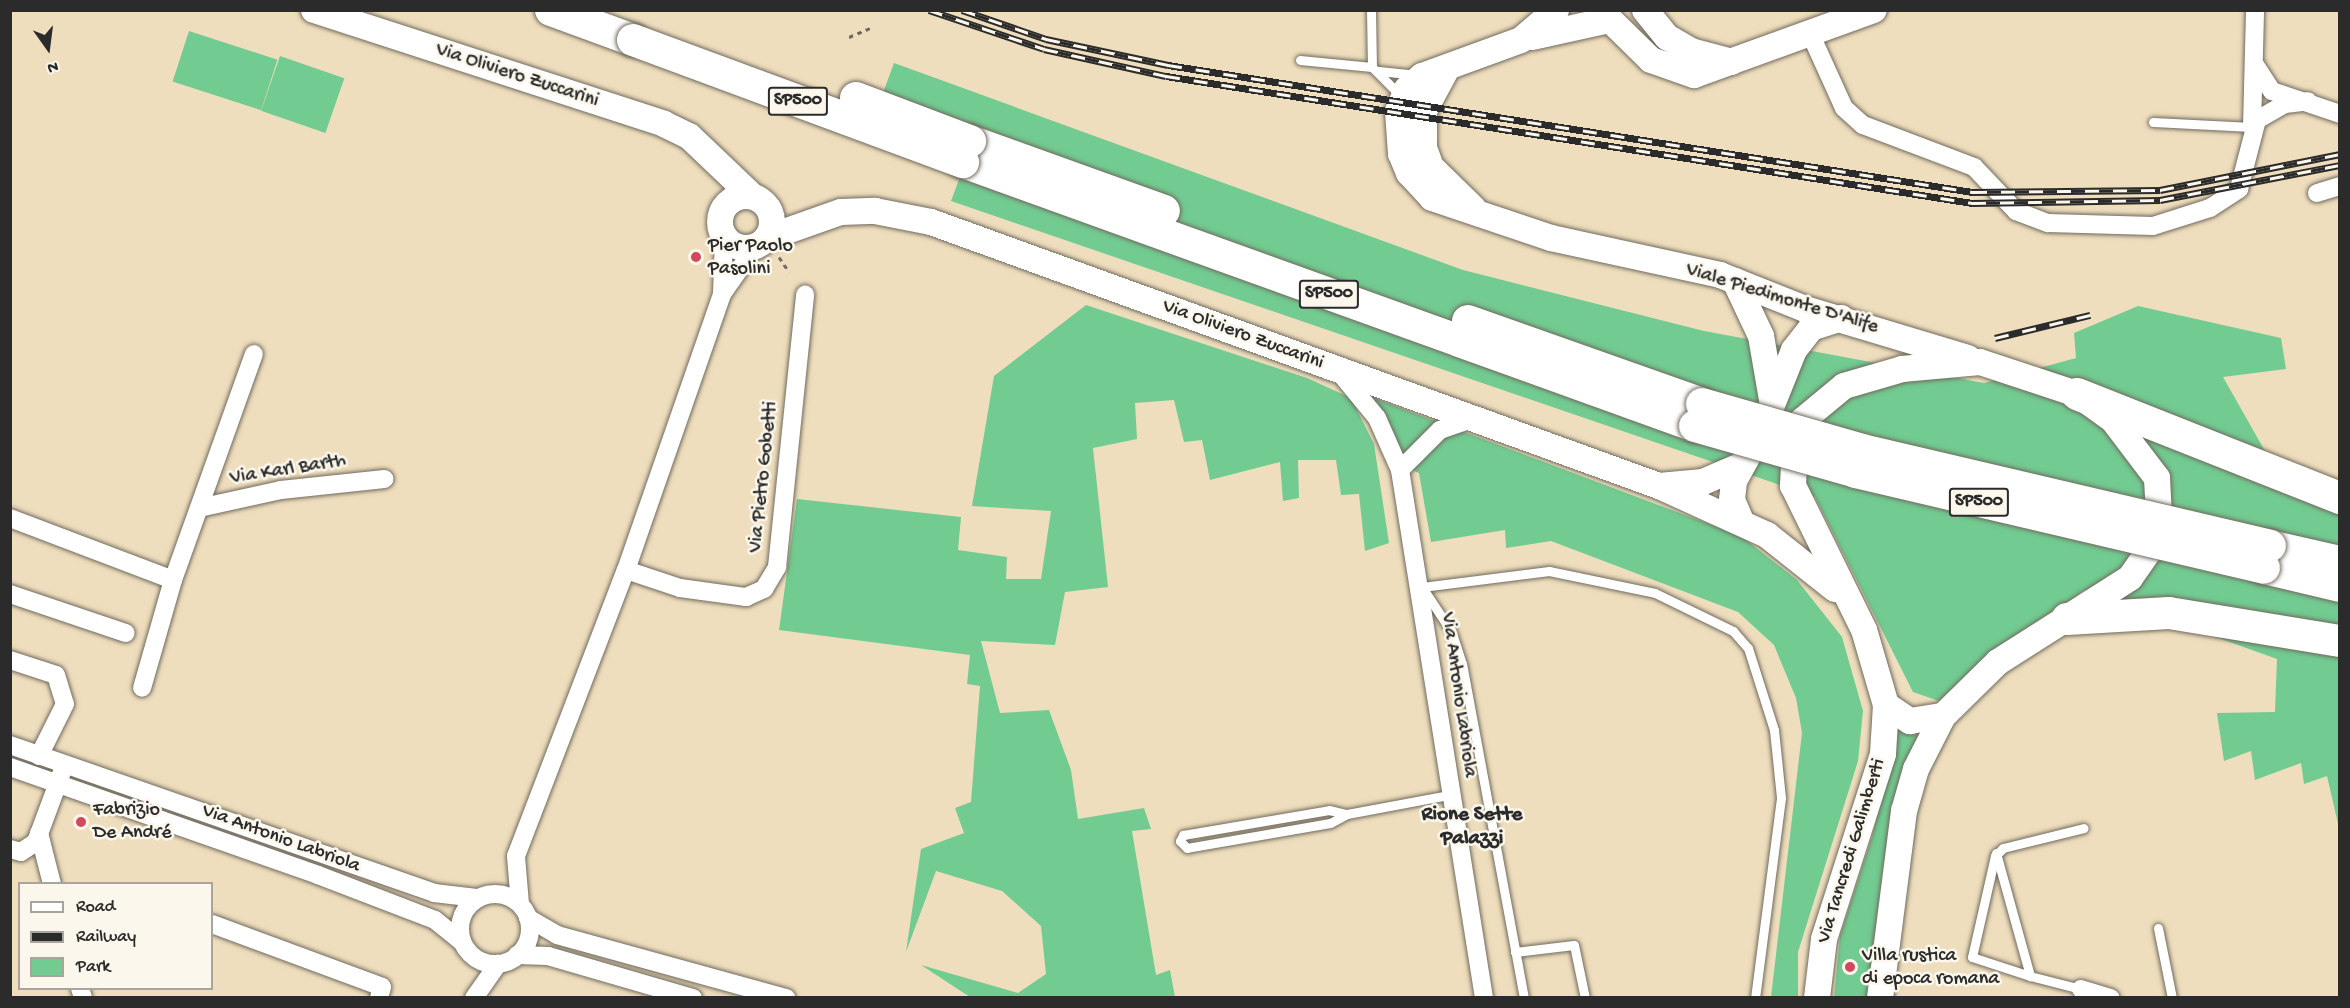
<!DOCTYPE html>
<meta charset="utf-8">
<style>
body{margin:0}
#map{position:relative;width:2350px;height:1008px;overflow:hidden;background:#efdebd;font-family:"Gochi Hand",sans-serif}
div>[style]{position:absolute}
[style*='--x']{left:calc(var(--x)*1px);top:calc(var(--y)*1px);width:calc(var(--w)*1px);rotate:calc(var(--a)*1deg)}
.green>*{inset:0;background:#72cb91;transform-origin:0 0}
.path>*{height:3px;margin-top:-1.5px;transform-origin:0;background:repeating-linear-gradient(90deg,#706a5e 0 4.5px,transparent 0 9px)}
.roads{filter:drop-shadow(0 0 2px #706a5e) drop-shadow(0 0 2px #706a5e)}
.lane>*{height:9px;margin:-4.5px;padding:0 4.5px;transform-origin:4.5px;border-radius:4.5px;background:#fff}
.street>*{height:18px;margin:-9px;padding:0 9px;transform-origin:9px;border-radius:9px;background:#fff}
.street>.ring{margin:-9px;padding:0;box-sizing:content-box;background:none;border:18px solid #fff;border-radius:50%}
.secondary>*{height:26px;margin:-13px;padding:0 13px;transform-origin:13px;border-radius:13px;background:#fff}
.secondary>.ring{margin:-13px;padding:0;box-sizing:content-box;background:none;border:26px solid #fff;border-radius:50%}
.highway>*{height:32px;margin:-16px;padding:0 16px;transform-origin:16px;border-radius:16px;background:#fff}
.rail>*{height:7px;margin-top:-3.5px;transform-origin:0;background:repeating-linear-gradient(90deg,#fbf7ec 0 14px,#2b2b2b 0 28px);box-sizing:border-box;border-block:2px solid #2b2b2b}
.bridges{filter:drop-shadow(0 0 2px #706a5e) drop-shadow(0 0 2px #706a5e)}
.highway-bridge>*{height:32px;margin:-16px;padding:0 16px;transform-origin:16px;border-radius:16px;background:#fff}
.dots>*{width:16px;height:16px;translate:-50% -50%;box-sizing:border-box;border:3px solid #fbf7ec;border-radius:50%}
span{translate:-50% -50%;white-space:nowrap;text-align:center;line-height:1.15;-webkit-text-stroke:5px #fbf7ec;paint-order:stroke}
.shield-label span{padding:2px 4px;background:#fbf7ec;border:2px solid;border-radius:4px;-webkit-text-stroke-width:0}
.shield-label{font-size:18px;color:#2b2b2b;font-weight:700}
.street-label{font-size:20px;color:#2b2b2b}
.poi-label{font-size:20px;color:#2b2b2b}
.left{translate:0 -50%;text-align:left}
.neighbourhood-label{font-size:21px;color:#2b2b2b;font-weight:700}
.frame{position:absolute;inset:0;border:12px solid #2b2b2b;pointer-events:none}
.legend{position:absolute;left:18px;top:882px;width:195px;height:108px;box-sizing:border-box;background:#fbf7ec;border:2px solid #a8a59f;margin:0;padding:8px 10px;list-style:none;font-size:18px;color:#2b2b2b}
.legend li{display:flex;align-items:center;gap:12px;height:30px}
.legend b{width:30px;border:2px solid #a8a59f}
.north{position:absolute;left:18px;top:18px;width:60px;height:60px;-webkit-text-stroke:4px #fbf7ec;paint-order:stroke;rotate:166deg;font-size:16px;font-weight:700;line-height:24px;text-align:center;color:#2b2b2b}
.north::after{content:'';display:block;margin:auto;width:21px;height:27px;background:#2b2b2b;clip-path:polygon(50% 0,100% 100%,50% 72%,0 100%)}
</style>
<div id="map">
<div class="green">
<i style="left:189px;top:31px;width:93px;height:53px;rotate:18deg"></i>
<i style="left:280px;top:56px;width:68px;height:58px;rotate:19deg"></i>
<i style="clip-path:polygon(894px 63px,1463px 270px,1704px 331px,1984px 383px,2076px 358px,2074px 333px,2138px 306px,2281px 338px,2286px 369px,2223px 377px,2265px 451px,2339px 483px,2339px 828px,2327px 776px,2304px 784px,2301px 763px,2255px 780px,2251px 751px,2224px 761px,2217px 713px,2275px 712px,2277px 659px,2084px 590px,1939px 701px,1913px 692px,1815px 497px,951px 201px,977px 131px,883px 93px)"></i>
<i style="clip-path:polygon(1086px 305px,1307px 378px,1351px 398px,1374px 444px,1389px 543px,1365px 551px,1359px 494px,1341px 495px,1336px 460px,1298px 460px,1299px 498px,1283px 501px,1280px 462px,1210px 480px,1202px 440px,1184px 442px,1174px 400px,1135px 403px,1137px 439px,1093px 448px,1108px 587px,1065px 592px,1055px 645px,981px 641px,1000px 713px,1049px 710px,1071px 770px,1078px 819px,1144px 808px,1151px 829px,1132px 831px,1156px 975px,1170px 970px,1175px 997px,970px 997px,921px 965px,1018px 993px,1046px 974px,1041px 926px,1002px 891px,936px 871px,906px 952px,921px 849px,964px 833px,955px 808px,971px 802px,980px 686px,967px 684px,970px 655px,779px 630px,797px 499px,961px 517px,958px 550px,1007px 557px,1006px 579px,1041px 579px,1051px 511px,972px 506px,994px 376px)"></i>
<i style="clip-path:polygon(1376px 399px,1741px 536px,1797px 580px,1842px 637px,1863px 711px,1858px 761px,1798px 952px,1798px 997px,1771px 997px,1802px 733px,1796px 698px,1774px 645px,1738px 612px,1551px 541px,1506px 548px,1505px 530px,1431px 542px,1419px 473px,1398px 464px,1370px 407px)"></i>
<i style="clip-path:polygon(1897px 731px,1920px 736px,1891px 820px,1867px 997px,1834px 998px,1840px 936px,1872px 837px)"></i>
</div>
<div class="path">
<i style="--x:849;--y:37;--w:26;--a:-23"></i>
<i style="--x:779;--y:257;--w:18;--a:56"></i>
</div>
<div class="roads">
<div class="lane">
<i style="--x:1371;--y:10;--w:57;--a:89"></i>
<i style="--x:1300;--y:60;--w:72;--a:5.6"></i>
<i style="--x:1372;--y:67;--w:42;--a:45"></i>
<i style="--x:1379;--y:71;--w:36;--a:6"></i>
<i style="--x:2153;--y:122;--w:99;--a:2.9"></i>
<i style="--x:1329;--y:810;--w:18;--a:13"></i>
<i style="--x:1347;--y:814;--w:19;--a:152"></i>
<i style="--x:1330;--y:823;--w:145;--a:170.1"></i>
<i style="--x:1187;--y:848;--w:10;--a:-135"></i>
<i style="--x:1180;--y:841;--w:7;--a:-63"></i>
<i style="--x:1183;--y:835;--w:148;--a:-9.7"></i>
<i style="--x:1347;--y:814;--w:104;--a:-10.6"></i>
<i style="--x:1996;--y:853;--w:128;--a:74.5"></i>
<i style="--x:2030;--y:976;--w:53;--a:14.3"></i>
<i style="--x:2158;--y:928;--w:71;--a:78.7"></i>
<i style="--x:1515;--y:952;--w:59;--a:-6.8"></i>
<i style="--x:1574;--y:945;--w:54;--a:78.3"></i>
<i style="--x:2030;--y:976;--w:61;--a:-161.9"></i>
<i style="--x:1972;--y:957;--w:104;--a:-77.2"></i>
<i style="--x:1995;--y:856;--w:11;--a:-45"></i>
<i style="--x:2003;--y:848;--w:83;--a:-13.9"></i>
<i style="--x:1524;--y:998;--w:340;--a:-100.5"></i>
<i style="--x:1462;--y:664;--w:35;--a:-108"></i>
<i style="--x:1451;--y:631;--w:53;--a:-123.4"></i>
<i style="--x:1422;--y:587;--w:128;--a:-7.2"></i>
<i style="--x:1549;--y:571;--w:108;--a:11.7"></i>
<i style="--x:1655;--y:593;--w:87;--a:26"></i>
<i style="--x:1733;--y:631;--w:23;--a:49"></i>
<i style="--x:1748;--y:648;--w:86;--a:72.4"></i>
<i style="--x:1774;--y:730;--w:68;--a:84.1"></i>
<i style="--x:1781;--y:798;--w:202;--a:97.4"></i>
</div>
<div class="street">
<i style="--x:1810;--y:33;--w:82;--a:65.6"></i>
<i style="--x:1844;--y:108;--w:25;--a:42"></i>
<i style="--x:1863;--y:125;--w:119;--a:20.7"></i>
<i style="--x:1974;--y:167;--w:61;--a:46.3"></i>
<i style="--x:2016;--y:211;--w:34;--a:21"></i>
<i style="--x:2048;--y:223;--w:105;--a:1.6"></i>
<i style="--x:2153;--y:226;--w:60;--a:-17.5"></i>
<i style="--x:2210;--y:208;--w:35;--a:-33"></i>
<i style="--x:2239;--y:189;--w:71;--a:-75.4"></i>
<i style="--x:2257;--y:120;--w:32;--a:-30"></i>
<i style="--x:2285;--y:104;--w:23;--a:-7"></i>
<i style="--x:2255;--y:65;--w:31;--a:57"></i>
<i style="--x:2272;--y:91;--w:72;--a:18.7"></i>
<i style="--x:2252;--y:127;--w:117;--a:-88.5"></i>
<i style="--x:2317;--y:193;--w:24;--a:-17"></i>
<i style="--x:722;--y:294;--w:58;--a:-88"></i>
<i style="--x:1340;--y:373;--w:58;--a:50.6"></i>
<i style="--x:1377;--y:418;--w:57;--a:66.1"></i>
<i style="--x:1400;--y:470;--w:535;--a:80.96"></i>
<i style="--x:1400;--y:470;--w:57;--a:-45"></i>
<i style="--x:1440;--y:430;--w:36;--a:-19"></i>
<i style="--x:199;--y:508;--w:84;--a:-12.4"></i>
<i style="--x:281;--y:490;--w:104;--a:-6.1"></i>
<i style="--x:10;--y:518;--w:174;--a:20.8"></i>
<i style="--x:173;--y:580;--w:112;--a:106"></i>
<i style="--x:626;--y:570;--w:57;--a:18.4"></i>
<i style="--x:680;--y:588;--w:67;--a:7.8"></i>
<i style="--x:746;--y:597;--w:20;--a:-24"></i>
<i style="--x:764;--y:589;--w:26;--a:-59"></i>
<i style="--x:777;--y:567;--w:274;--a:-84.1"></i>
<i style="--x:173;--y:580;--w:240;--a:-70.3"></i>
<i style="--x:10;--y:594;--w:122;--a:18.6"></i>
<i style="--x:10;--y:660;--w:48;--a:18.1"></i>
<i style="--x:56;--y:675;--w:30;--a:73"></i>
<i style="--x:65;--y:704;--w:58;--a:116.6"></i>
<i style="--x:10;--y:745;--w:449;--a:19.2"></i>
<i style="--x:434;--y:893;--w:43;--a:6.6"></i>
<i style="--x:10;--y:767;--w:326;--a:19.3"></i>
<i style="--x:318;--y:875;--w:125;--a:21"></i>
<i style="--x:435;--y:920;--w:35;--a:39"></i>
<i style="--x:39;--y:833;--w:53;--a:75.7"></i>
<i style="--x:10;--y:849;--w:11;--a:15"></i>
<i style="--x:21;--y:852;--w:18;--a:-34"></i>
<i style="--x:36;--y:842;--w:75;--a:-69.6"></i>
<i class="ring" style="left:460px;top:894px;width:52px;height:52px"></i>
<i style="--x:520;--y:904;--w:48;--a:-94.8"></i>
<i style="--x:516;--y:856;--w:306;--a:-69"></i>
<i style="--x:626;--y:570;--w:292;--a:-70.8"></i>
<i style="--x:722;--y:294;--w:57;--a:-54.9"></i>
<i style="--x:528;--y:918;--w:34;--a:30"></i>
<i style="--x:557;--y:935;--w:238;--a:15.4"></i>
<i style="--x:212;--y:924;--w:181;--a:20.3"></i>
<i style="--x:382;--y:987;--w:11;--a:105"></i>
<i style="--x:517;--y:955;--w:31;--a:2"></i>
<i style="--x:548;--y:956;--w:151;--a:16.2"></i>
<i style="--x:80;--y:988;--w:10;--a:73"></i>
<i style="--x:2081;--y:989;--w:31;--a:17"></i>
<i style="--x:474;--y:998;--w:42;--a:-54.8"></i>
</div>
<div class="secondary">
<i style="--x:314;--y:10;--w:368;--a:18"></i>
<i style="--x:664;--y:124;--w:28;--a:26"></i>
<i style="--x:689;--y:136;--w:87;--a:43.6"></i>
<i style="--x:1556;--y:10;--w:46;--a:139.4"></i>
<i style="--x:1521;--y:40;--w:105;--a:160"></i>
<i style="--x:1422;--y:76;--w:20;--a:139"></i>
<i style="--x:1407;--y:89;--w:24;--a:112"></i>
<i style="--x:1398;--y:111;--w:43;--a:86"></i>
<i style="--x:1401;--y:154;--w:21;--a:67"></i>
<i style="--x:1409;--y:173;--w:34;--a:47"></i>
<i style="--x:1432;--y:198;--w:126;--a:18.6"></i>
<i style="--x:1551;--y:238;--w:173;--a:12.3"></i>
<i style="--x:1720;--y:275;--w:92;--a:21.8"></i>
<i style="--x:1805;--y:309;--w:170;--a:16.7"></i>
<i style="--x:1600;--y:10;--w:71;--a:44.4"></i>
<i style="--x:1651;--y:60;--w:46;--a:19.2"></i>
<i style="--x:1694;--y:75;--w:191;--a:-19.9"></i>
<i style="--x:1645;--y:10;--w:35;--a:51"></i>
<i style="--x:1667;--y:37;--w:28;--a:30"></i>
<i style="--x:1691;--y:51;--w:42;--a:15"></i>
<i style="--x:1532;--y:37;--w:79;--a:-12.4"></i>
<i style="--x:1446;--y:70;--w:47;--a:118.2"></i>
<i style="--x:1424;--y:111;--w:37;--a:90"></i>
<i style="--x:1424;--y:148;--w:20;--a:70"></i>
<i style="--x:1431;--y:167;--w:59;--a:44.3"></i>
<i class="ring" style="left:720px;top:196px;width:26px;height:26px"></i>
<i style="--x:767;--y:238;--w:78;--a:-19.4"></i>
<i style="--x:841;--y:212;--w:34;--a:-2"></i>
<i style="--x:875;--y:211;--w:57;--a:11.1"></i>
<i style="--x:931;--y:222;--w:774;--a:19.93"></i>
<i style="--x:1659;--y:486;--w:119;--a:24.4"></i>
<i style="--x:1767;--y:535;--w:87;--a:38.5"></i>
<i style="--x:1735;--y:281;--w:61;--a:64.7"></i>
<i style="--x:1761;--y:336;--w:65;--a:80.2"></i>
<i style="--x:1659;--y:486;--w:44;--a:-5.2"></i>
<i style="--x:1703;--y:482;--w:40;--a:-23.4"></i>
<i style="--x:1741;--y:521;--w:23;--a:-113"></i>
<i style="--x:1732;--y:500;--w:19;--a:-84"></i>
<i style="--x:1734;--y:481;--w:58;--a:-61.2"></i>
<i style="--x:1762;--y:430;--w:86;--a:-68.2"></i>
<i style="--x:1794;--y:350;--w:28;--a:-52"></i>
<i style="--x:1811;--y:328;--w:32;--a:-18"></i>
<i style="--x:1886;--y:705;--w:29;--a:34"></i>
<i style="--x:1910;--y:721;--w:33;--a:-9"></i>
<i style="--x:1817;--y:998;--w:59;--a:-83.2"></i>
<i style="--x:1824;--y:939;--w:194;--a:-72.3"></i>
<i style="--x:1883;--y:754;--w:49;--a:-86.5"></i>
<i style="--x:1886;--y:705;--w:78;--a:-106.3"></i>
<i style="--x:1864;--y:630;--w:161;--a:-116.2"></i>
<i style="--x:1793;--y:486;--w:43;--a:-87.3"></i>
<i style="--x:1795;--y:443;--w:24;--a:-71"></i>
<i style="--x:1803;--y:420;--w:53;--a:-39.7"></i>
<i style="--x:1844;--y:386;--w:60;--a:-16.3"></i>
<i style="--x:1902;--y:369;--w:78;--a:-5.1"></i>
<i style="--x:1980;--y:362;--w:102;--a:18.3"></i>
<i style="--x:2077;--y:394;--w:44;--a:35.8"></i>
<i style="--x:2113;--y:420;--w:73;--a:52.8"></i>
<i style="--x:2157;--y:478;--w:57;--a:87"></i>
<i style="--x:2160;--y:535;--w:52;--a:124.9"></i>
<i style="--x:2130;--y:578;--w:156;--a:147.5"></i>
<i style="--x:1998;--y:662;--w:77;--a:135.5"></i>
<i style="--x:1943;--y:716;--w:59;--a:117"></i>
<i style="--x:1916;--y:769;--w:44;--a:105.9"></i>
<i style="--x:1904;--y:811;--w:189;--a:97.3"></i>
</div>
<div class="highway">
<i style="--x:551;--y:10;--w:87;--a:20.1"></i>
<i style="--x:970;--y:141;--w:206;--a:19.8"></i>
<i style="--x:963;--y:162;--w:778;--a:19.83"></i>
<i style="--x:1468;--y:321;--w:248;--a:19.5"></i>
<i style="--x:2077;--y:394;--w:283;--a:21.6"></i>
<i style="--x:2270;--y:546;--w:72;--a:12.9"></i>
<i style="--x:2264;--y:568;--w:78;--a:13.3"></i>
<i style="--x:2067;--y:619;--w:102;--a:-3.4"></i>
<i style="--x:2169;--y:613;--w:173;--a:9.3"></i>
</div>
</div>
<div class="rail">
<i style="--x:929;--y:10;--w:121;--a:18.7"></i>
<i style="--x:1044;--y:49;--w:125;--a:12.5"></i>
<i style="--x:1166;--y:76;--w:816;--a:8.95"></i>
<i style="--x:1972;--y:203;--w:188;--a:-0.9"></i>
<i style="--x:2160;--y:200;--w:183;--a:-11"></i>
<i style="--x:962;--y:10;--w:89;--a:19"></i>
<i style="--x:1046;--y:39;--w:125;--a:12"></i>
<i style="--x:1168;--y:65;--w:815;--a:8.97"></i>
<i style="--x:1973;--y:192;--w:187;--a:-0.6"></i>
<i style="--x:2160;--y:190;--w:184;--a:-11.3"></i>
<i style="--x:1995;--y:338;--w:98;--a:-13.6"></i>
</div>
<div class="bridges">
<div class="highway-bridge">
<i style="--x:633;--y:40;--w:352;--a:20.3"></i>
<i style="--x:856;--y:98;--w:122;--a:20.7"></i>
<i style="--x:1702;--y:404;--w:166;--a:16"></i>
<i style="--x:1862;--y:450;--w:419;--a:13.2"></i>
<i style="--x:1695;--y:426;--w:167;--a:15.9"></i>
<i style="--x:1856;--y:472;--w:419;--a:13.2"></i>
</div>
</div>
<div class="dots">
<i style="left:696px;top:257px;background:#d1495b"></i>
<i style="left:81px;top:822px;background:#d1495b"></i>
<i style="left:1850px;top:967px;background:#d1495b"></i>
</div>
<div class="shield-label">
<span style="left:798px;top:101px">SP500</span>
<span style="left:1329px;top:294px">SP500</span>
<span style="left:1979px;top:502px">SP500</span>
</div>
<div class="street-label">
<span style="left:517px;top:76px;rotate:18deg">Via Oliviero Zuccarini</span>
<span style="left:1782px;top:299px;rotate:17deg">Viale Piedimonte D'Alife</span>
<span style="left:1243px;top:335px;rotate:20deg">Via Oliviero Zuccarini</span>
<span style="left:288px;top:470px;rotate:-9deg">Via Karl Barth</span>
<span style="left:764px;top:477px;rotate:-84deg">Via Pietro Gobetti</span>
<span style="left:1458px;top:695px;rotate:82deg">Via Antonio Labriola</span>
<span style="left:281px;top:839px;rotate:20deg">Via Antonio Labriola</span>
<span style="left:1852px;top:851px;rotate:-73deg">Via Tancredi Galimberti</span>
</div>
<div class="poi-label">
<span class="left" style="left:708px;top:258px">Pier Paolo<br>Pasolini</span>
<span class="left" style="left:93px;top:822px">Fabrizio<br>De André</span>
<span class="left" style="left:1862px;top:968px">Villa rustica<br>di epoca romana</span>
</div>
<div class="neighbourhood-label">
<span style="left:1472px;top:828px">Rione Sette<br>Palazzi</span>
</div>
<div class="frame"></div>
<ul class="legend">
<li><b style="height:8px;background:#fff"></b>Road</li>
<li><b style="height:8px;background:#2b2b2b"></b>Railway</li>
<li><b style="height:16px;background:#72cb91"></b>Park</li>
</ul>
<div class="north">N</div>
</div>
